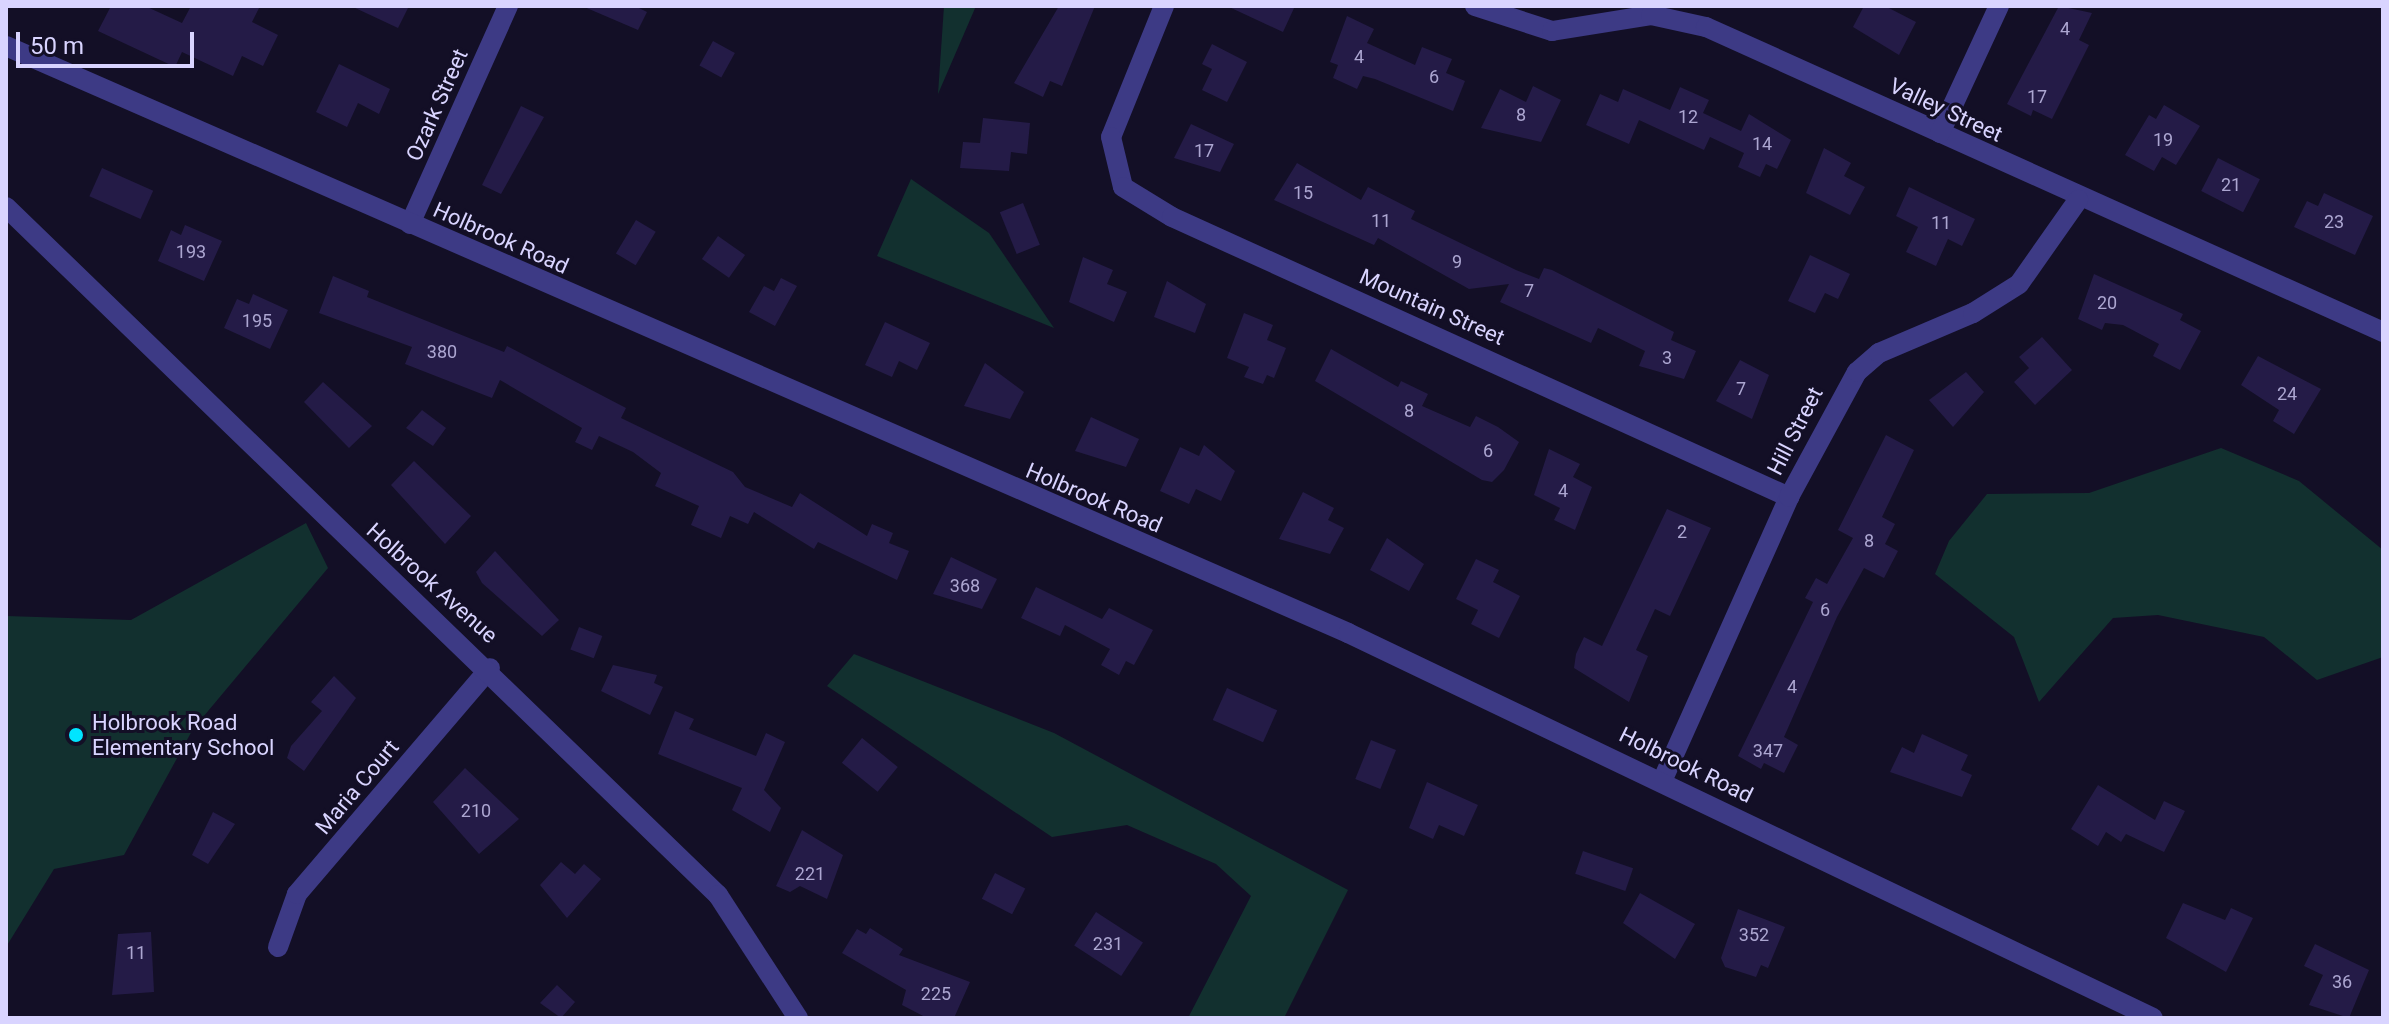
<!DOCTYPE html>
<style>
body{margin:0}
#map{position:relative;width:2389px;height:1024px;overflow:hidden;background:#130f26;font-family:Roboto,sans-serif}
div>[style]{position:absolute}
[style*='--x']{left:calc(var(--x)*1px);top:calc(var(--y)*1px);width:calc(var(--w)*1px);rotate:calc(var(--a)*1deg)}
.green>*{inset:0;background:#12302f}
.building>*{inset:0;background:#241b47;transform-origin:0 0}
.minor>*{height:20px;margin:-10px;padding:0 10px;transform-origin:10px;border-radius:10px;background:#3d3a85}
.tertiary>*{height:20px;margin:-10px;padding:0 10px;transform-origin:10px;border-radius:10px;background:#3d3a85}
.dots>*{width:22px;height:22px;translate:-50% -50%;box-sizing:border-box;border:4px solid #130f26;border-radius:50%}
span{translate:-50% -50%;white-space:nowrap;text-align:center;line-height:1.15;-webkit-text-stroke:6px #130f26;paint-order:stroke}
.number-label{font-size:18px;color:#aca6d1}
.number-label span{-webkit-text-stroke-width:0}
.street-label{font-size:22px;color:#d9d4ff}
.poi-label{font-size:22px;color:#d9d4ff}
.left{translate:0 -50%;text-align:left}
.frame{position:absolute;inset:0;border:8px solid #d9d4ff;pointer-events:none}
.scale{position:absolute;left:16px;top:32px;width:178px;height:36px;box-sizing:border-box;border:4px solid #d9d4ff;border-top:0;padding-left:10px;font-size:24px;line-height:28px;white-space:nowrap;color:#d9d4ff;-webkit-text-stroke:6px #130f26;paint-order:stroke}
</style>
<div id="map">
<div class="green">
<i style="clip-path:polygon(944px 6px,976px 6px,938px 94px)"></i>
<i style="clip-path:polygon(911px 179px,989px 233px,1054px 328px,877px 256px)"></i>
<i style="clip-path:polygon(2221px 448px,2299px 481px,2383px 550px,2383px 657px,2317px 680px,2264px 637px,2158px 615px,2113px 618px,2039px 702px,2014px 637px,1935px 574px,1949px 541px,1987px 494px,2089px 493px)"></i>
<i style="clip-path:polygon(306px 523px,328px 568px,193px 729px,124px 855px,54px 869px,6px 947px,6px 616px,131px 620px)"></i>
<i style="clip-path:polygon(854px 654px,1054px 733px,1348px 890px,1284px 1018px,1188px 1018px,1251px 896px,1216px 864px,1127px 825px,1052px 837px,827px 686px)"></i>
</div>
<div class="building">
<i style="clip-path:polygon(111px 6px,145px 6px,182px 23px,191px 6px,260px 6px,252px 22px,278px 35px,263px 66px,242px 56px,233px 76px,182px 52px,175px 67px,98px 31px)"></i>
<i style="clip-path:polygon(351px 6px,409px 6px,398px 28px)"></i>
<i style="clip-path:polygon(582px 6px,635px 6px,647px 12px,638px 30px)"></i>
<i style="clip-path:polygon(1059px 6px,1095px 6px,1062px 86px,1050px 81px,1043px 97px,1014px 83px)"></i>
<i style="clip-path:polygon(1227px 6px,1295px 6px,1283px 32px)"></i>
<i style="clip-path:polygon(1864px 6px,1885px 6px,1916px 22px,1899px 55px,1853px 27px)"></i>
<i style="clip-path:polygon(2059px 6px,2092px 13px,2079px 40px,2089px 45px,2052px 119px,2033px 110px,2031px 116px,2007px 104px)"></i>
<i style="clip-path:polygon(1347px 16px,1374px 29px,1367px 43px,1415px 65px,1422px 47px,1452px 59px,1446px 73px,1465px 81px,1453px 111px,1375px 79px,1363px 76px,1357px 89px,1333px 78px,1338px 65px,1330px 62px)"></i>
<i style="left:713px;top:41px;width:25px;height:28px;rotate:29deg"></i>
<i style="clip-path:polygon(1212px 44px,1247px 62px,1227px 102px,1202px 90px,1212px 69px,1202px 64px)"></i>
<i style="clip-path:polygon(339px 64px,390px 89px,379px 114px,358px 103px,347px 127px,316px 112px)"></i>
<i style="clip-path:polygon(1533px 86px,1561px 100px,1541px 142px,1481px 128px,1500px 89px,1526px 102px)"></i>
<i style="clip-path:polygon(1680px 87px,1709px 100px,1703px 113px,1741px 131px,1749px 114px,1791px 140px,1777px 169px,1766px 164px,1760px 177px,1738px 167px,1744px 153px,1710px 137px,1704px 150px,1639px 120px,1629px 144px,1586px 125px,1600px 94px,1618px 102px,1623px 89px,1670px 110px)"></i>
<i style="clip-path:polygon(2164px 105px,2200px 126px,2176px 165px,2162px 157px,2154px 171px,2125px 155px,2149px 115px,2156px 119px)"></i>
<i style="clip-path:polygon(521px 106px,544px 117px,501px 194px,482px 185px)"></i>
<i style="clip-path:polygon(983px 118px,1030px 123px,1027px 154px,1011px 152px,1009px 171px,960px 168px,963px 142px,980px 143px)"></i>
<i style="clip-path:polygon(1191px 124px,1234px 144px,1220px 172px,1174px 158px)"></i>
<i style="clip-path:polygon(1824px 148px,1851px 163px,1844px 176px,1865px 187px,1850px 215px,1806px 193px)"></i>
<i style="left:2218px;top:158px;width:47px;height:37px;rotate:27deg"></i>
<i style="clip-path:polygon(1297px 163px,1361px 200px,1368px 187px,1415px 211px,1411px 219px,1516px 270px,1539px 279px,1544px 268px,1552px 270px,1674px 332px,1671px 340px,1696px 351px,1684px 379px,1639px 366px,1645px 351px,1598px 328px,1591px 343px,1500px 302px,1509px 284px,1469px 289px,1378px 238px,1374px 245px,1274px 200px)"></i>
<i style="left:102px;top:168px;width:56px;height:31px;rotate:24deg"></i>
<i style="clip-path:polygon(1909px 187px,1975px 219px,1962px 246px,1948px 239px,1936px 266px,1906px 252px,1918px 227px,1896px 216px)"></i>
<i style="clip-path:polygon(2324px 193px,2373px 216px,2355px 255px,2294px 227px,2307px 201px,2318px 206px)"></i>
<i style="left:1023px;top:203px;width:45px;height:25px;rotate:68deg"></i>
<i style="left:636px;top:220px;width:23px;height:39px;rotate:31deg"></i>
<i style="clip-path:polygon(185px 225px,222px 241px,204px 281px,158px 261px,171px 230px,181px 235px)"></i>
<i style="left:718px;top:236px;width:33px;height:28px;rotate:35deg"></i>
<i style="clip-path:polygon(1810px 255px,1850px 274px,1838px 299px,1825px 293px,1815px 313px,1788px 301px)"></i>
<i style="clip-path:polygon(1083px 257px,1113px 270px,1107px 284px,1127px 292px,1114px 322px,1069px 302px)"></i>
<i style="clip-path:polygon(2094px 274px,2183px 314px,2180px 320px,2201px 331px,2180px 370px,2153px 356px,2159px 344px,2123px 325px,2105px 323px,2102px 330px,2078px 319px)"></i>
<i style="clip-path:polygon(333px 276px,369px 291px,367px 297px,504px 352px,507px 346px,626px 408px,621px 418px,733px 472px,745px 487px,792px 507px,800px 493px,867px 536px,872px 524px,893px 533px,889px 543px,909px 551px,897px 580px,818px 542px,814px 549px,754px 512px,748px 524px,730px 516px,721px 538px,691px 525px,699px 506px,655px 486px,661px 473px,633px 452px,599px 436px,592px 450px,575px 442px,582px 428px,500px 380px,492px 398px,405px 364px,412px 347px,319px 313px)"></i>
<i style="clip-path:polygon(781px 278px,797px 286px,775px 326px,749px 312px,764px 286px,774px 291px)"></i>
<i style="clip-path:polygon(1167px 281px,1206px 304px,1195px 333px,1154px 317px)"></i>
<i style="clip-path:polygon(253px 294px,288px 310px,270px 349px,224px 328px,237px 299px,249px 304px)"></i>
<i style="clip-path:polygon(1244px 313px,1273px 325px,1267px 340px,1286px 348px,1274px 378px,1267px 375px,1263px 384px,1244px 377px,1249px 367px,1227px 358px)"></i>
<i style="clip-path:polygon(885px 322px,930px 343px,917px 370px,899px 361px,892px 377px,865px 365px)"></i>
<i style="clip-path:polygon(2042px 337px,2072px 370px,2035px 405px,2014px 382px,2029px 368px,2019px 357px)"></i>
<i style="clip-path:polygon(1331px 349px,1398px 387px,1401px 381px,1428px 394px,1422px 406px,1470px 427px,1476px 416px,1498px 427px,1519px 442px,1504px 470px,1492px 482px,1482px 480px,1315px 381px)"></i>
<i style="clip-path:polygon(2258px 356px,2321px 389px,2294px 434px,2273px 421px,2279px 410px,2241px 385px)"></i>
<i style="clip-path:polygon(1740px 360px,1769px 375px,1752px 419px,1716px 401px)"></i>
<i style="clip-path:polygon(985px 363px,1024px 392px,1010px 419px,964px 406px)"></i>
<i style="clip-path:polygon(1966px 372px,1984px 392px,1953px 427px,1929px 400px)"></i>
<i style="clip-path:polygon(323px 382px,372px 426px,349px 448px,304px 402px)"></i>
<i style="clip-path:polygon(422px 410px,446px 428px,433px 446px,406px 428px)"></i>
<i style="clip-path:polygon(1091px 417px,1139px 439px,1126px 467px,1075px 451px)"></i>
<i style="clip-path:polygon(1886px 435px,1914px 450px,1882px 517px,1895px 524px,1885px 544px,1898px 551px,1884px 578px,1864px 568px,1837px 617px,1784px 737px,1798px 745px,1784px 773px,1764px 763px,1761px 769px,1738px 756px,1813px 602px,1805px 598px,1816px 578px,1827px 584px,1853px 538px,1838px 530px)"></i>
<i style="clip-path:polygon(1204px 445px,1235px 471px,1221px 501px,1196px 489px,1189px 504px,1160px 491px,1180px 447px,1199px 456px)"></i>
<i style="clip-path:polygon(1549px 449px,1580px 464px,1573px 477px,1592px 487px,1575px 530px,1554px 520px,1560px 508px,1534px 495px)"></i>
<i style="clip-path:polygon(414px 461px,471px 516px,445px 544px,391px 485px)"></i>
<i style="clip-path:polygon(1303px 492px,1334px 508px,1328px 520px,1344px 528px,1330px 554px,1279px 539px)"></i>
<i style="clip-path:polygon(1667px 509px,1711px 528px,1670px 616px,1655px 609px,1636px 650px,1648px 656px,1629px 702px,1574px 668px,1576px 654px,1584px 637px,1602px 646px)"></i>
<i style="clip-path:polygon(1387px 538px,1424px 564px,1409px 591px,1370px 570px)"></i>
<i style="clip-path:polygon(495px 551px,559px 620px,542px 636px,482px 583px,476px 572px)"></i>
<i style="clip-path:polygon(951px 557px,997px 579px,982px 609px,933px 594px)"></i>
<i style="clip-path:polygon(1476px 559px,1499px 570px,1493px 582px,1520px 596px,1499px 638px,1471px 624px,1478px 610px,1456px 599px)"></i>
<i style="clip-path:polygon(1036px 587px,1102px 619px,1109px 608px,1153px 630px,1134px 665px,1126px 661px,1119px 675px,1101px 665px,1110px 649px,1065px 625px,1060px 636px,1021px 618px)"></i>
<i style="left:579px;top:627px;width:25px;height:24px;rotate:21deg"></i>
<i style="clip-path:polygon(613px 665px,657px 675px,654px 683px,663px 687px,650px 715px,601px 691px)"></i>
<i style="clip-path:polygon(334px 676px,356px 698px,304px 771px,287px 758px,291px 746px,322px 711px,311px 702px)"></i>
<i style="left:1227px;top:688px;width:55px;height:35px;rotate:24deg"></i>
<i style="clip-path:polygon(675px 711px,694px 719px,689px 729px,756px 756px,766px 733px,785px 742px,764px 790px,781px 808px,770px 832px,732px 810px,742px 788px,658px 754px)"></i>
<i style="clip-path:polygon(1922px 734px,1968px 755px,1961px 770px,1972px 775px,1962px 797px,1890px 772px,1902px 747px,1914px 753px)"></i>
<i style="left:862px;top:738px;width:46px;height:32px;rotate:39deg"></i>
<i style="left:1371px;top:740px;width:27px;height:42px;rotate:22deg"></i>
<i style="clip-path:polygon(465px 768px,519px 819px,479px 854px,433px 802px)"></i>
<i style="clip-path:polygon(1427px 782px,1478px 805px,1464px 836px,1439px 825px,1433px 839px,1409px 828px)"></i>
<i style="clip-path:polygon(2098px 785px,2155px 820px,2164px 801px,2185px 811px,2164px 852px,2126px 834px,2121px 842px,2106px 832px,2098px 846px,2071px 829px)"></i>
<i style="clip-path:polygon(213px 812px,235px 824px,208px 864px,192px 855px)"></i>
<i style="clip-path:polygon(802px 830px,843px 855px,827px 899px,800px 886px,790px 892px,776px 886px)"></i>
<i style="left:1583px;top:851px;width:53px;height:24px;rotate:19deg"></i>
<i style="clip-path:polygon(561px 862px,575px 874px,584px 864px,601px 879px,567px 918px,540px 885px)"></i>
<i style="left:995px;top:873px;width:34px;height:29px;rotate:27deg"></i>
<i style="clip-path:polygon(1640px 893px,1695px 924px,1675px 959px,1623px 923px)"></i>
<i style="clip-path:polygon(2183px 903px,2225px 920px,2231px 908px,2253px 918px,2226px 972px,2166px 938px)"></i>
<i style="clip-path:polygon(1738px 909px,1785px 927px,1768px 968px,1761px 965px,1756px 977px,1725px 967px,1721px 958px)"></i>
<i style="left:1096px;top:912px;width:56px;height:40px;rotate:33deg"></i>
<i style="clip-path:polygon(870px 928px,903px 949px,899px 955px,970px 982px,954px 1018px,927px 1018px,902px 1005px,906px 990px,842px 953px,857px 929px,866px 934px)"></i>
<i style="clip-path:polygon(151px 932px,154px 992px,112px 995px,118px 934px)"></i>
<i style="clip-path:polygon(2315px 944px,2369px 970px,2349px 1018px,2309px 1005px,2323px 975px,2304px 966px)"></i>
<i style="clip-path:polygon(557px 985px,575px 1002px,561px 1018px,540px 1003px)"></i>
</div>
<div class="minor">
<i style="--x:1164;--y:6;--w:141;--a:112"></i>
<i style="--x:1111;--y:137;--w:51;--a:76.5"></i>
<i style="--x:1123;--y:187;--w:57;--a:31.5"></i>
<i style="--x:1172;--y:217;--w:678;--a:24.41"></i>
<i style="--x:1475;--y:6;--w:81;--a:18"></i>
<i style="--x:1552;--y:31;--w:100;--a:-9.2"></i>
<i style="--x:1651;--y:15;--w:56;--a:12.3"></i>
<i style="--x:1706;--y:27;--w:743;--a:24.25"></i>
<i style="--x:1940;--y:133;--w:140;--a:-65.1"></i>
<i style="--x:410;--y:224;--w:239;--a:-65.8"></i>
<i style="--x:1663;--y:779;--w:309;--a:-65.9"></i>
<i style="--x:1789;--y:497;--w:142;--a:-61.5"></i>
<i style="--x:1857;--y:372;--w:29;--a:-41"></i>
<i style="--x:1879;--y:353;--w:102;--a:-23.1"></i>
<i style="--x:1973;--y:313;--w:54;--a:-32.2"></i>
<i style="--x:2019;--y:284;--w:103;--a:-54.9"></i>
<i style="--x:278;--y:947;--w:56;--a:-70.3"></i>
<i style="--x:297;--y:894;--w:297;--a:-49.5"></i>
</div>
<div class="tertiary">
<i style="--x:6;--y:46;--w:1465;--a:23.62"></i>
<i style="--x:1348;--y:633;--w:892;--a:25.56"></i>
<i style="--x:6;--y:207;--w:990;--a:44.02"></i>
<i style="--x:718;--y:895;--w:147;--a:57"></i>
</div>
<div class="dots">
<i style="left:76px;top:735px;background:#00e5ff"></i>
</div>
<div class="number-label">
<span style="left:2065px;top:29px">4</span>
<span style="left:1359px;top:57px">4</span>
<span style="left:1434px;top:77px">6</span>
<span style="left:2037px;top:97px">17</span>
<span style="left:1521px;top:115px">8</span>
<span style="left:1688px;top:117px">12</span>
<span style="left:2163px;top:140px">19</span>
<span style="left:1762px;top:144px">14</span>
<span style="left:1204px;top:151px">17</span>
<span style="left:2231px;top:185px">21</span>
<span style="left:1303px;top:193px">15</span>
<span style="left:1381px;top:221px">11</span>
<span style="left:2334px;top:222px">23</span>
<span style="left:1941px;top:223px">11</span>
<span style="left:191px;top:252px">193</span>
<span style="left:1457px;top:262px">9</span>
<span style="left:1529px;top:291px">7</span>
<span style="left:2107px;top:303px">20</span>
<span style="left:257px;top:321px">195</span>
<span style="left:442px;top:352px">380</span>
<span style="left:1667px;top:358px">3</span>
<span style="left:1741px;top:389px">7</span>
<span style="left:2287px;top:394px">24</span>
<span style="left:1409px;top:411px">8</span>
<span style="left:1488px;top:451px">6</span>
<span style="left:1563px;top:491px">4</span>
<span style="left:1682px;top:532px">2</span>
<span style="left:1869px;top:541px">8</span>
<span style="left:965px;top:586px">368</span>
<span style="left:1825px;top:610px">6</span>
<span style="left:1792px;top:687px">4</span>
<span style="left:1768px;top:751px">347</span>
<span style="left:476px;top:811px">210</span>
<span style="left:810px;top:874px">221</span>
<span style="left:1754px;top:935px">352</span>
<span style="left:1108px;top:944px">231</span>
<span style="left:136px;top:953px">11</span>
<span style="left:2342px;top:982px">36</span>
<span style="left:936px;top:994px">225</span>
</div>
<div class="street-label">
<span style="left:437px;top:105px;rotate:-66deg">Ozark Street</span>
<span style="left:1946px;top:110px;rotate:25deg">Valley Street</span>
<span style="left:501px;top:238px;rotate:24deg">Holbrook Road</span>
<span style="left:1432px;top:307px;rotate:24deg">Mountain Street</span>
<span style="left:1795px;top:431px;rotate:-63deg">Hill Street</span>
<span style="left:1094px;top:498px;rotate:23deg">Holbrook Road</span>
<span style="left:432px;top:583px;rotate:42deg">Holbrook Avenue</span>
<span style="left:1686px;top:765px;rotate:26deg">Holbrook Road</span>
<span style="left:357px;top:787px;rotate:-50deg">Maria Court</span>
</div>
<div class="poi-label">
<span class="left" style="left:92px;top:735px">Holbrook Road<br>Elementary School</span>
</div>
<div class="frame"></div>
<div class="scale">50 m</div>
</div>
